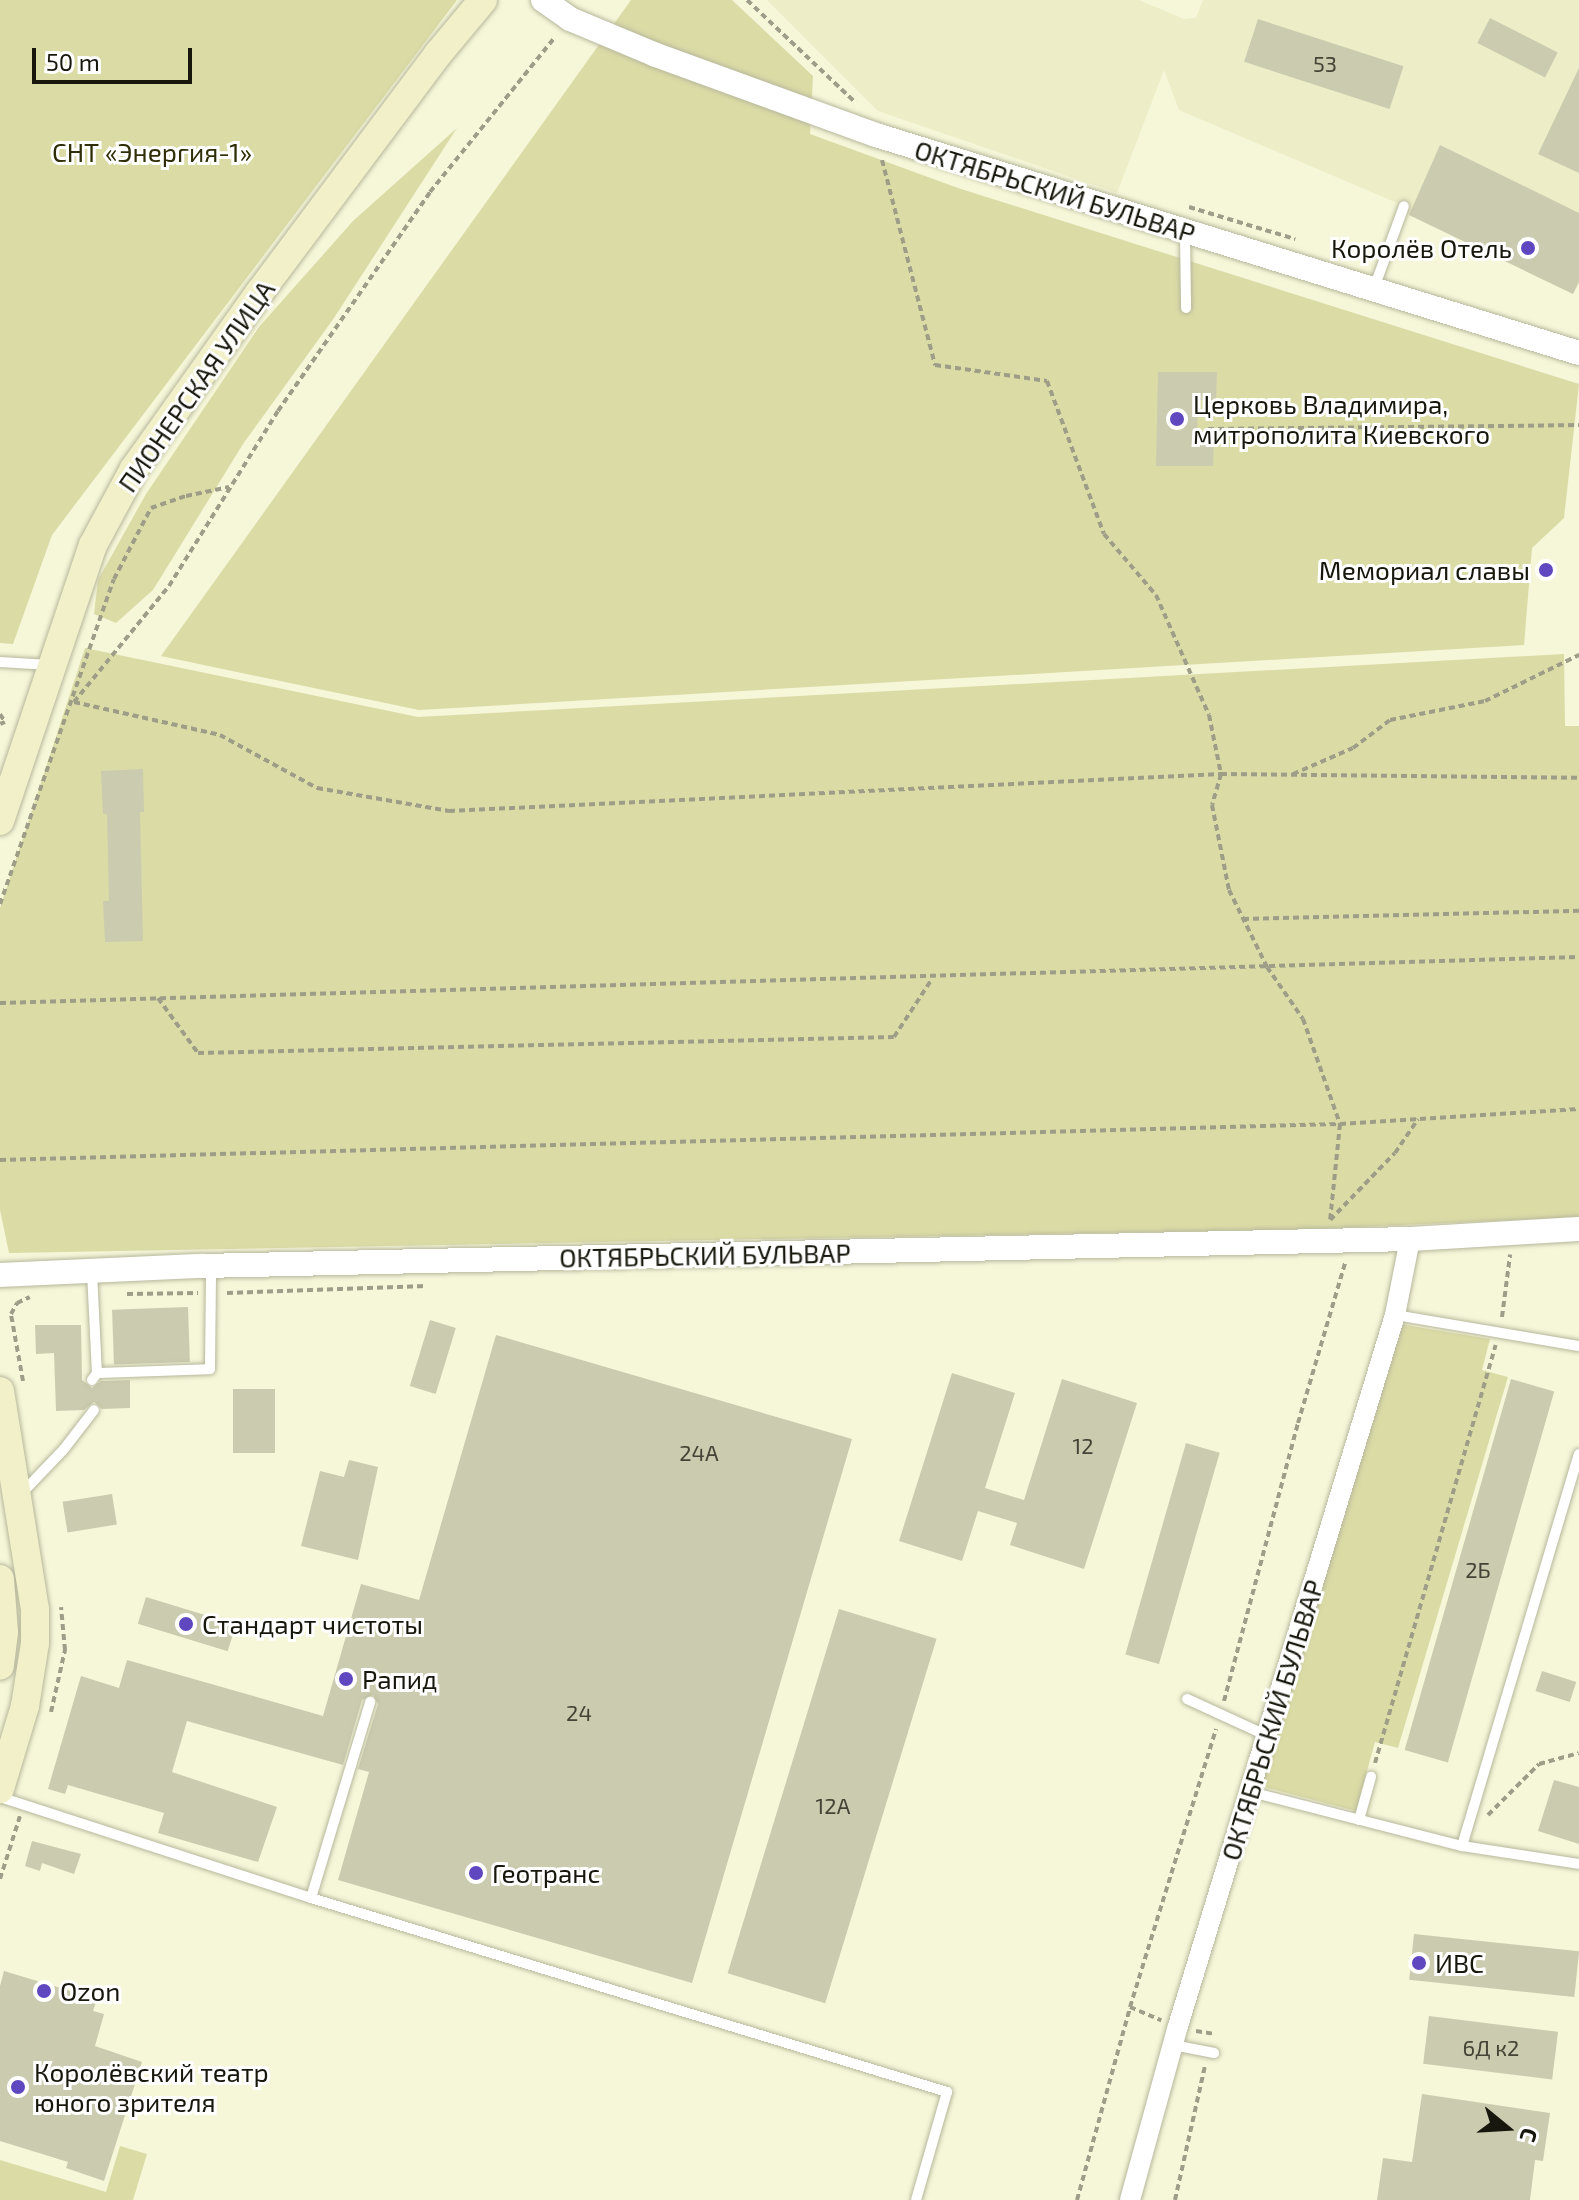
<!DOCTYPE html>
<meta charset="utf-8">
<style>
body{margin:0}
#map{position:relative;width:1579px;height:2200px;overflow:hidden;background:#f6f6d9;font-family:"Exo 2",sans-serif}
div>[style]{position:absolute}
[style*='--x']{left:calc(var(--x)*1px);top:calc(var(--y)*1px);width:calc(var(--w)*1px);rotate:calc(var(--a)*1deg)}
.built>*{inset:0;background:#ededc8}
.green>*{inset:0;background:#dbdba6}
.building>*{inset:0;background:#cbcbaf;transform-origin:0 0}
.path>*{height:4px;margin-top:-2px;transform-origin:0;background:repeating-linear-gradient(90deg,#9e9e88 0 6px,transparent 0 10px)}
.roads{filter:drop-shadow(0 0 2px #b7b79c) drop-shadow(0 0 2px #b7b79c)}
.service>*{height:10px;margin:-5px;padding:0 5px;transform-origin:5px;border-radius:5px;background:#fff}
.minor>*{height:20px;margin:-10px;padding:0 10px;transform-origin:10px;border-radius:10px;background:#fff}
.tertiary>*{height:24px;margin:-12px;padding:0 12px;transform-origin:12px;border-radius:12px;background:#fff}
.secondary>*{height:28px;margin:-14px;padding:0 14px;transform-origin:14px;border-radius:14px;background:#f2f0c9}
.dots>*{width:22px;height:22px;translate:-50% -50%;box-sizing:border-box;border:4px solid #fff;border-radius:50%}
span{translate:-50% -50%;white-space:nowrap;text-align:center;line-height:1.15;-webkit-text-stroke:6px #fff;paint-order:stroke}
.number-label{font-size:22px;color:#444436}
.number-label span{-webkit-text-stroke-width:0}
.park-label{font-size:26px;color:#2f2e06}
.street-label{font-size:26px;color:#17170d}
.poi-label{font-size:26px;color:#17170d}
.right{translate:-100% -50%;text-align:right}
.left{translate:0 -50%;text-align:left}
.north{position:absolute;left:1467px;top:2088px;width:80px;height:80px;-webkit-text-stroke:6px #fff;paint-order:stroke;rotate:108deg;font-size:22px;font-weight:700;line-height:32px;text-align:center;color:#17170d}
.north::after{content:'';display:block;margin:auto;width:28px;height:36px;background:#17170d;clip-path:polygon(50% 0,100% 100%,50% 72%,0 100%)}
.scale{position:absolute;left:32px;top:48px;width:160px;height:36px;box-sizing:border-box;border:4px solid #17170d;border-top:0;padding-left:10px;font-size:24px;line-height:28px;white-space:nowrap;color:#17170d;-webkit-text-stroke:6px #fff;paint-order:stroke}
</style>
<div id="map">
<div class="built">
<i style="clip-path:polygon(767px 0,1139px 0,1184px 19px,1196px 18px,1203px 0,1579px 0,1579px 282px,1573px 294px,1407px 213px,1409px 208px,1179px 110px,1164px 70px,1117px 193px,878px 111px)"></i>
</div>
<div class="green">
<i style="clip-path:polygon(0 0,457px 0,52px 535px,13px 644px,0 643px)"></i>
<i style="clip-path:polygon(631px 0,732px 0,813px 76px,810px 134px,958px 188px,1579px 384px,1564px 518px,1532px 548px,1524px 645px,419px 710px,161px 656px)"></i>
<i style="clip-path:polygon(457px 128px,334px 318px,243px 444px,153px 590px,116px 623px,94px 614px,98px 580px,146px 494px,259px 327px,353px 221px)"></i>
<i style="clip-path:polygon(85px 648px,418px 717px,1564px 654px,1565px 726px,1579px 726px,1579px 1217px,1313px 1229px,9px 1253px,0 1210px,0 908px)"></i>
<i style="clip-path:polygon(1399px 1324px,1490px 1339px,1482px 1370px,1508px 1377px,1398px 1748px,1375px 1742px,1356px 1811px,1260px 1786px)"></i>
<i style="clip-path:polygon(120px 2146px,147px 2154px,133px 2200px,0 2200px,0 2160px,106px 2192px)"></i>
</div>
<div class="building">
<i style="left:1490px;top:18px;width:76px;height:28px;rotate:27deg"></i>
<i style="left:1258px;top:19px;width:153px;height:45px;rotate:18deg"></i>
<i style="clip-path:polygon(1579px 68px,1579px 173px,1538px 154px)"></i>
<i style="clip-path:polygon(1440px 145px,1579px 213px,1579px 282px,1573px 294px,1409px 215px)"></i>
<i style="clip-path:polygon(1158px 372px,1217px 372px,1216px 400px,1198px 400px,1197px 437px,1214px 437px,1213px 466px,1156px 466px)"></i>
<i style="clip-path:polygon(143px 769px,144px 812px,140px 812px,143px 941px,105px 942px,103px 901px,109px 901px,107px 814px,103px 814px,101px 771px)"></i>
<i style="left:188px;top:1307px;width:55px;height:76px;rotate:88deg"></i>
<i style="left:430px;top:1320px;width:27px;height:69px;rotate:17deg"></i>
<i style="clip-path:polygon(35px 1325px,81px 1325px,82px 1380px,92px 1388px,101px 1381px,130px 1380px,130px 1408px,102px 1409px,94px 1402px,84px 1410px,56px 1411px,54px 1353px,36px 1354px)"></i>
<i style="clip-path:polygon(496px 1335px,852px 1439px,692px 1983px,338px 1880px,369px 1772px,358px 1769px,378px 1704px,373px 1695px,362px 1700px,343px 1765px,187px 1721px,172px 1772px,277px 1807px,258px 1862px,158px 1833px,164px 1813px,68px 1785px,65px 1794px,48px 1789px,81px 1676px,119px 1688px,127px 1660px,323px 1716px,361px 1584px,419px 1600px)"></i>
<i style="clip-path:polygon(952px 1373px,1015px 1393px,985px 1488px,1024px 1500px,1062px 1379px,1137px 1403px,1084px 1569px,1010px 1545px,1017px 1523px,978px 1511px,962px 1561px,899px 1541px)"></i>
<i style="left:1511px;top:1379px;width:45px;height:386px;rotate:16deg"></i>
<i style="left:233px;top:1389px;width:42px;height:64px"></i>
<i style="left:1186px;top:1443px;width:35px;height:220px;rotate:16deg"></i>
<i style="clip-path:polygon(349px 1460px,378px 1467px,358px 1560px,301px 1546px,320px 1471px,344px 1477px)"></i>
<i style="left:112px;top:1494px;width:31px;height:50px;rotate:81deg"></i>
<i style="left:146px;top:1597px;width:94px;height:28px;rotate:17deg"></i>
<i style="left:839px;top:1609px;width:102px;height:381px;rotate:17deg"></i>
<i style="left:1542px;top:1671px;width:36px;height:21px;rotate:18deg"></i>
<i style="clip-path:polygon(1554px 1780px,1579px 1787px,1579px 1844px,1538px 1831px)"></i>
<i style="clip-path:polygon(32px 1841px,81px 1854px,74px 1874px,42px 1863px,40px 1871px,25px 1866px)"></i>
<i style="left:1414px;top:1934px;width:166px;height:46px;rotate:6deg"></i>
<i style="clip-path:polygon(4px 1971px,97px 1999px,93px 2011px,104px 2014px,95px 2046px,142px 2062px,104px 2181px,66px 2168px,68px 2162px,0 2141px,0 1986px)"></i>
<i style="left:1429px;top:2016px;width:130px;height:48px;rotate:7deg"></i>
<i style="clip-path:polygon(1422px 2094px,1550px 2113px,1543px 2161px,1535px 2160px,1530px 2200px,1377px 2200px,1383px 2158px,1412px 2162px)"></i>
</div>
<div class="path">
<i style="--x:747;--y:0;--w:150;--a:43.4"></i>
<i style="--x:882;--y:160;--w:212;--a:75.5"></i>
<i style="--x:935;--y:365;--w:113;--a:8.1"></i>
<i style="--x:1047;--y:381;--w:163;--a:69.6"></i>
<i style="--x:1104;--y:534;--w:80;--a:49.6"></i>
<i style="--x:1156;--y:595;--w:131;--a:66.2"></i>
<i style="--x:1209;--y:715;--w:60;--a:78.5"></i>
<i style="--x:1221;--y:774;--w:32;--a:106"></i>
<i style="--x:1212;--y:805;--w:87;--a:78.7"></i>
<i style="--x:1229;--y:890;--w:86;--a:63.7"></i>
<i style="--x:1267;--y:967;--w:63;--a:55.3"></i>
<i style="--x:1303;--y:1019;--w:111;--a:70.6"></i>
<i style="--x:1340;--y:1124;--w:97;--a:95.9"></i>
<i style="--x:1330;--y:1220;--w:93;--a:-45.9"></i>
<i style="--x:1395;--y:1153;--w:41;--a:-55.9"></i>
<i style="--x:1189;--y:207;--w:111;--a:16.8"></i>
<i style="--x:1208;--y:429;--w:371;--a:-0.6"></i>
<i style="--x:74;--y:702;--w:150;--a:12.7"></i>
<i style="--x:220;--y:735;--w:111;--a:28.7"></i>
<i style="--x:317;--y:788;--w:134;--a:9.9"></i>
<i style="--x:449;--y:811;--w:773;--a:-2.74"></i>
<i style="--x:1221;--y:774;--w:358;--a:0.6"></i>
<i style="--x:74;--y:702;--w:150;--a:-50.7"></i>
<i style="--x:169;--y:586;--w:206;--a:-58.1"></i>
<i style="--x:278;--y:411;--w:267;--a:-55.2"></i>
<i style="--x:430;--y:192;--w:199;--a:-51.1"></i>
<i style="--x:0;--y:714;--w:9;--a:58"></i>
<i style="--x:5;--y:722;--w:5;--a:158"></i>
<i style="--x:1293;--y:774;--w:65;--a:-23.4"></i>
<i style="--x:1353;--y:748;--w:46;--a:-37.1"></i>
<i style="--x:1390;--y:720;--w:97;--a:-11.3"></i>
<i style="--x:1485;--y:701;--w:105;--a:-26.1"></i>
<i style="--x:0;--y:904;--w:344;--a:-70.7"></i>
<i style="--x:114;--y:579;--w:80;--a:-62.5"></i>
<i style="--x:151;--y:508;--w:37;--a:-19"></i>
<i style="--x:186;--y:496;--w:44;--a:-11.8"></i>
<i style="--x:1243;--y:919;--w:336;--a:-1.4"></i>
<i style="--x:158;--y:998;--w:68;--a:54"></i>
<i style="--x:198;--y:1053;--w:696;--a:-1.32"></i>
<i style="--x:894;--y:1037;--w:69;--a:-56.8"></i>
<i style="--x:0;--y:1003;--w:1580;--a:-1.67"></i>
<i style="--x:0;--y:1160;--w:1340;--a:-1.54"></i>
<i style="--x:1340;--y:1124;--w:239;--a:-3.6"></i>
<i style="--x:227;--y:1293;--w:199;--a:-2"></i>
<i style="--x:127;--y:1294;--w:71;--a:-0.8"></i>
<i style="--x:1502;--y:1317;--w:63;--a:-82.6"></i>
<i style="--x:23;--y:1381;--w:68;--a:-100.2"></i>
<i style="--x:11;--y:1314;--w:13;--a:-61"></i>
<i style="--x:17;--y:1303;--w:14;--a:-25"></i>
<i style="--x:1224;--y:1701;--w:288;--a:-75.1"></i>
<i style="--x:1298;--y:1423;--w:167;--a:-73.6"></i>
<i style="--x:51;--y:1712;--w:64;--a:-77.3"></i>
<i style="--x:65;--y:1650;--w:43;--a:-95.3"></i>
<i style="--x:1375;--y:1763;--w:435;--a:-73.9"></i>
<i style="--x:1488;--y:1815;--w:72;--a:-45"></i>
<i style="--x:1539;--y:1764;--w:41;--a:-15.4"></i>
<i style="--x:0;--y:1879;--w:66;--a:-72.4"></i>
<i style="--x:1130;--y:2007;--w:34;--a:23"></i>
<i style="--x:1196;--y:2031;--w:20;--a:9"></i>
<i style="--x:1077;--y:2200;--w:200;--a:-74.6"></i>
<i style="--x:1130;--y:2007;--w:291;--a:-72.8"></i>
<i style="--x:1175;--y:2200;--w:137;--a:-77.4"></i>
</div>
<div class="roads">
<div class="service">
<i style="--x:1185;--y:233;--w:75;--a:89.2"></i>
<i style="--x:1374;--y:288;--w:87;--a:-69.9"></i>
<i style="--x:0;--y:662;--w:50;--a:3.4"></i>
<i style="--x:92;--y:1272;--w:101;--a:87.2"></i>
<i style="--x:1395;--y:1315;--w:187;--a:9.6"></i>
<i style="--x:92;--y:1380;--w:9;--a:-54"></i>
<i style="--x:97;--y:1373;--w:113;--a:-2"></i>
<i style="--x:210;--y:1369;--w:103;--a:-89.4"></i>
<i style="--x:21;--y:1494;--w:62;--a:-46.3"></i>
<i style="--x:64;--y:1449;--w:49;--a:-52.4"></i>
<i style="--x:1187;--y:1699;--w:89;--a:24.6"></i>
<i style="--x:1251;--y:1792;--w:218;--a:14.4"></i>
<i style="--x:1462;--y:1846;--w:409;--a:-73.4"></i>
<i style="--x:0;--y:1797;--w:327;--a:18"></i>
<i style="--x:311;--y:1898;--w:665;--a:16.96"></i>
<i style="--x:947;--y:2092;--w:112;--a:106"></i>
<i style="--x:1359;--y:1820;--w:45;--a:-74.4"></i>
<i style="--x:1462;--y:1846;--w:118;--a:8.7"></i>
<i style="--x:311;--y:1898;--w:205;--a:-73.2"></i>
<i style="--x:1173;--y:2045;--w:42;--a:11"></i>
</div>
<div class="minor">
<i style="--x:1130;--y:2200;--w:180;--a:-74.6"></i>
<i style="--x:1178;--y:2026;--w:743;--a:-73.03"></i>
<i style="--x:1395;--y:1315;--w:77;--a:-78.8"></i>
</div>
<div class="tertiary">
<i style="--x:543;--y:0;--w:33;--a:35"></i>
<i style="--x:570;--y:19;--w:93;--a:22.7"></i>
<i style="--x:656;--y:55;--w:234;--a:20"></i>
<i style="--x:876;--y:135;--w:736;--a:17.23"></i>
<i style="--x:0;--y:1275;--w:202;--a:-2.6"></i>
<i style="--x:202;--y:1266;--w:1208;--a:-1.28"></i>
<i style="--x:1410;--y:1239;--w:169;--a:-3.4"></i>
</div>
<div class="secondary">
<i style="--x:0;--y:821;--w:291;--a:-71.4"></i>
<i style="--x:93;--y:545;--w:86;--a:-61.7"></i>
<i style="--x:134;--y:469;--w:217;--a:-54.6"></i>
<i style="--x:260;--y:292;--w:297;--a:-53.2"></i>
<i style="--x:438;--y:54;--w:70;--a:-50.2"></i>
<i style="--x:0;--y:1391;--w:222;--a:80.9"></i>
<i style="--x:35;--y:1610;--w:33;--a:90"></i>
<i style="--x:35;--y:1643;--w:64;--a:99"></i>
<i style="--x:25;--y:1706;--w:87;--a:106.8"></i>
<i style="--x:0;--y:1579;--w:53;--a:85.7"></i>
<i style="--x:4;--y:1632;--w:34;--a:97"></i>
</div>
</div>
<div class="dots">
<i style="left:1528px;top:248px;background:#5f47c0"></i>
<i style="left:1177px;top:419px;background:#5f47c0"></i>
<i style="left:1546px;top:570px;background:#5f47c0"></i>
<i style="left:186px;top:1624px;background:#5f47c0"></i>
<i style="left:346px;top:1679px;background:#5f47c0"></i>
<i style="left:476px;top:1873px;background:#5f47c0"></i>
<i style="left:1419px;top:1963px;background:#5f47c0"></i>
<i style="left:44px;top:1991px;background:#5f47c0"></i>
<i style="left:18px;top:2087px;background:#5f47c0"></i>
</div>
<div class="number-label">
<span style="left:1325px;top:64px">53</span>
<span style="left:1083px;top:1446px">12</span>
<span style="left:699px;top:1453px">24А</span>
<span style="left:1478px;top:1570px">2Б</span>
<span style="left:579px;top:1713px">24</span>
<span style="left:833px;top:1806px">12А</span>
<span style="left:1491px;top:2048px">6Д к2</span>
</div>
<div class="park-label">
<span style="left:152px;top:152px">СНТ «Энергия-1»</span>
</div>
<div class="street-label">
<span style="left:1055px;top:191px;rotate:17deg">ОКТЯБРЬСКИЙ БУЛЬВАР</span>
<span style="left:196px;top:386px;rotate:-55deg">ПИОНЕРСКАЯ УЛИЦА</span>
<span style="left:705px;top:1255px;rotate:-1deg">ОКТЯБРЬСКИЙ БУЛЬВАР</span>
<span style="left:1272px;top:1720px;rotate:-73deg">ОКТЯБРЬСКИЙ БУЛЬВАР</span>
</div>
<div class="poi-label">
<span class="right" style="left:1512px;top:248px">Королёв Отель</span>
<span class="left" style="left:1193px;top:419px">Церковь Владимира,<br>митрополита Киевского</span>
<span class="right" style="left:1530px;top:570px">Мемориал славы</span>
<span class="left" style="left:202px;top:1624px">Стандарт чистоты</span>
<span class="left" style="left:362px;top:1679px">Рапид</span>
<span class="left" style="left:492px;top:1873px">Геотранс</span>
<span class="left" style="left:1435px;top:1963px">ИВС</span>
<span class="left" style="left:60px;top:1991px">Ozon</span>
<span class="left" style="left:34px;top:2087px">Королёвский театр<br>юного зрителя</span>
</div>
<div class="north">С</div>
<div class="scale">50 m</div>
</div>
